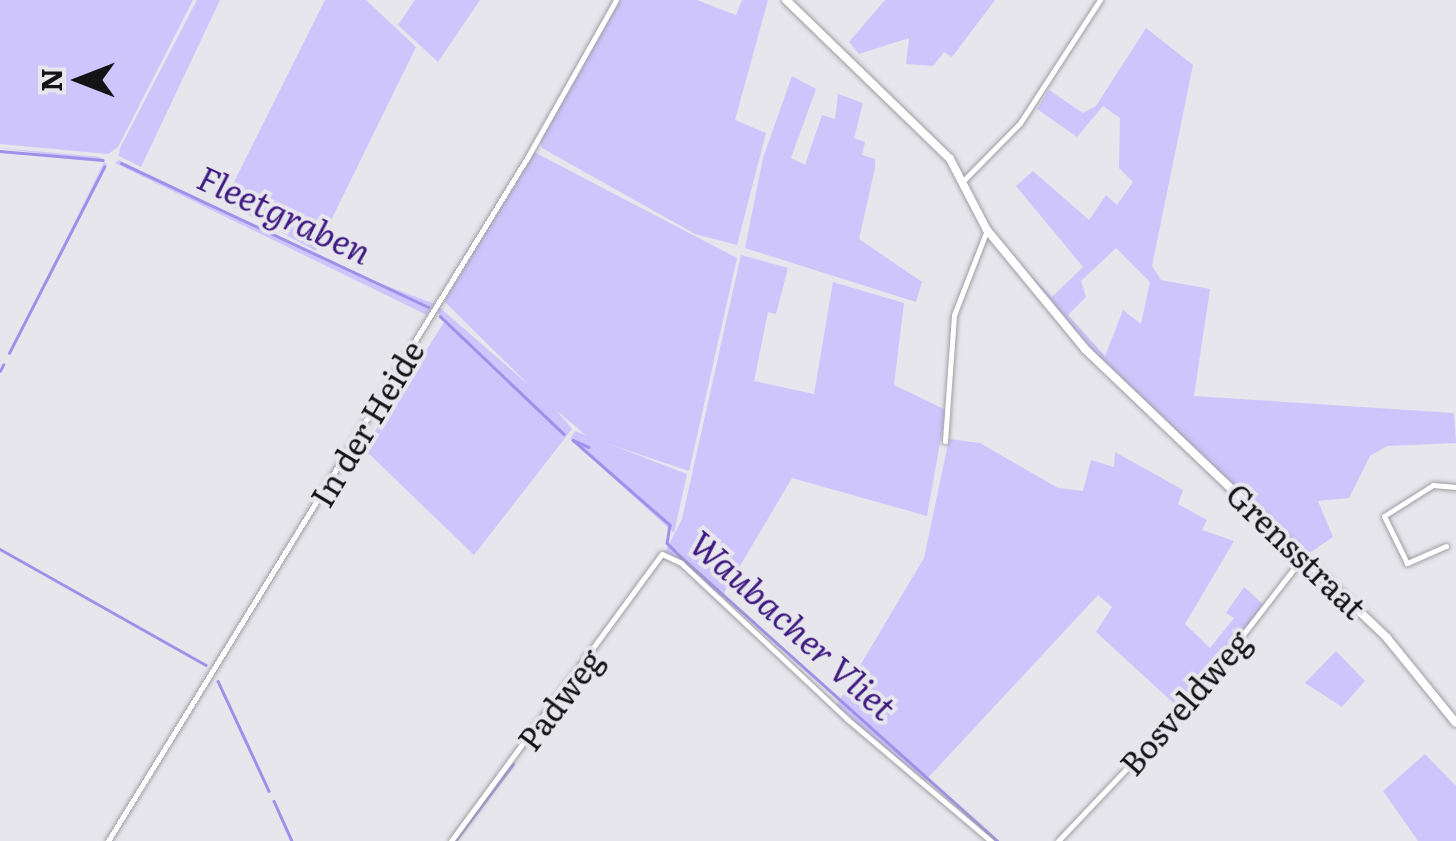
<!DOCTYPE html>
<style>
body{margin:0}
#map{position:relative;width:1456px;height:841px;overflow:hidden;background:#e7e6ec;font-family:Literata,serif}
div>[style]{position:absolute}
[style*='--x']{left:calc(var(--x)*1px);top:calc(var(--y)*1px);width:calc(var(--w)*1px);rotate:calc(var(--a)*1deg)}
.green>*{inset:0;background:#cdc5fc}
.stream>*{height:2.5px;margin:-1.25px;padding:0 1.25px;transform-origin:1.25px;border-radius:1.25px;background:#a190ea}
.roads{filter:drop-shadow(0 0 2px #9f9ea4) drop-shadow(0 0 2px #9f9ea4)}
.minor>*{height:5px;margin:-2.5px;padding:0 2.5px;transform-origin:2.5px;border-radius:2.5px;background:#fff}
.secondary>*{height:8px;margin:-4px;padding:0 4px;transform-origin:4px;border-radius:4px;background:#fff}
span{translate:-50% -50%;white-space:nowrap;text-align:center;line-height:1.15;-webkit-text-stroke:8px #e7e6ec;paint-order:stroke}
.street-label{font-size:32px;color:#141416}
.water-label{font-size:35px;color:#3e1981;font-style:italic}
.north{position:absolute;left:30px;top:30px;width:100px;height:100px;-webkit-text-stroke:8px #e7e6ec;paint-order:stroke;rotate:270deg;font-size:28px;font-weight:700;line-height:40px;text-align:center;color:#141416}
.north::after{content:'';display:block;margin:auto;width:35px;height:45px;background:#141416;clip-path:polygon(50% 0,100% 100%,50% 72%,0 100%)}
</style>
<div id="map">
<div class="green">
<i style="clip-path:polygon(0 0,193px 0,118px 147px,108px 154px,0 144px)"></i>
<i style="clip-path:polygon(197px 0,220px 0,141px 167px,119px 156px,120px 148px)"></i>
<i style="clip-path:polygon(325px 0,366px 0,416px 47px,316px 251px,224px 202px)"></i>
<i style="clip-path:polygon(415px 0,480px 0,438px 62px,398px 25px)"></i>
<i style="clip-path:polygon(618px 0,697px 0,736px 15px,742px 0,768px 0,735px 120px,766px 133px,737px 245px,695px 234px,542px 148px,540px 139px)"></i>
<i style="clip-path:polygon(885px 0,995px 0,952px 57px,944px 52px,933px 66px,906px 64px,909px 38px,859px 54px,849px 42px)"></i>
<i style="clip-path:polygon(evenodd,1146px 28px,1193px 65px,1152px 266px,1161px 280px,1210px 289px,1194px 396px,1454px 413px,1456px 443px,1387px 446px,1370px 456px,1349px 498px,1318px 501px,1333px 537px,1308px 554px,1106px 366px,1015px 259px,1052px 297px,1083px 267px,1016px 186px,1033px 171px,1089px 220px,1106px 195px,1117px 205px,1133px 182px,1119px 168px,1120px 118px,1103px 106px,1077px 137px,1037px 109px,1049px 90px,1083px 113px,1096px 106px,1146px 28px,1116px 248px,1150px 282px,1141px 324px,1123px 310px,1105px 356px,1068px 315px,1086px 297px,1081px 281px,1116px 248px)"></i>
<i style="clip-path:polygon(792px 76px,816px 89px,791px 158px,805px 165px,822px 115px,835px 119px,838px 94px,863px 103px,854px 138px,865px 142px,862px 155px,875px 159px,875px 168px,859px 239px,922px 282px,916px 302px,745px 248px,763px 158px)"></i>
<i style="clip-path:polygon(0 148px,100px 157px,107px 165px,9px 357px,104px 162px)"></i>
<i style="clip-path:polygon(534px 152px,737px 258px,689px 471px,588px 437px,556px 410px,572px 429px,474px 555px,364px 449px,446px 319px,436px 312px,439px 307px,531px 387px,444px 301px)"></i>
<i style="clip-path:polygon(119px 160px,350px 272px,435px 304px,427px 315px,115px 163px)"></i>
<i style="clip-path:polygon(741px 255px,788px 268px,776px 314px,768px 312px,754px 381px,814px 394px,833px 282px,904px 303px,894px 385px,946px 410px,927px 516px,792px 478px,721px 598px,665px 552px,682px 519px)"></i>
<i style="clip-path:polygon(575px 431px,687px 474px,674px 533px,570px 439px)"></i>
<i style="clip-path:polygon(949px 439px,980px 443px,1058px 488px,1083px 491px,1091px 460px,1114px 467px,1115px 452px,1183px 490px,1178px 504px,1207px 520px,1202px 530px,1234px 541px,1185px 624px,1210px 648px,1234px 618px,1226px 613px,1244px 587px,1264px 605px,1181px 710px,1096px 632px,1112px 607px,1098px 595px,925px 781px,836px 706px,924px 558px)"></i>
<i style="clip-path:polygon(1336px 651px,1365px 681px,1342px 707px,1305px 683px)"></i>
<i style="clip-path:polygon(1425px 754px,1456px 786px,1456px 841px,1418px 841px,1383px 791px)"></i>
</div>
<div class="stream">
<i style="--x:0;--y:151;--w:103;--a:5"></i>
<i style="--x:121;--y:163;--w:339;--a:25.1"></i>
<i style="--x:440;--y:316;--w:171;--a:43.6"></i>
<i style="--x:9;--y:353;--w:209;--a:-62.9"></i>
<i style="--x:0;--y:371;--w:7;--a:-63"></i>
<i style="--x:573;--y:440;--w:129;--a:41.2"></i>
<i style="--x:670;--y:525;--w:18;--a:99"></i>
<i style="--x:667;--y:543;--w:20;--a:45"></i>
<i style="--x:681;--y:557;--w:426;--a:41.9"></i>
<i style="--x:573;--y:440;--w:17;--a:24"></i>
<i style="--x:0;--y:549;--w:236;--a:29.4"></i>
<i style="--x:218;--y:681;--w:121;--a:65.1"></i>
<i style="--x:274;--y:801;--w:44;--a:65.8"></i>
<i style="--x:455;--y:841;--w:96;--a:-53"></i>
</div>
<div class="roads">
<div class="minor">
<i style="--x:963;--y:181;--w:81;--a:-45.5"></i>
<i style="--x:1020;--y:123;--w:147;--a:-57"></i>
<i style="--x:945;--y:441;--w:126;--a:-85.9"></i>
<i style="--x:954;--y:315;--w:91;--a:-68.8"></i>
<i style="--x:1446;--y:546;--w:43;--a:156.4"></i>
<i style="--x:1407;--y:563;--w:52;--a:-116.1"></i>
<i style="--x:1384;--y:516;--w:58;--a:-32.3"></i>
<i style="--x:1433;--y:485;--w:23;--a:5"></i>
<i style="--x:108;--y:841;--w:801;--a:-58.47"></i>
<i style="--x:527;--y:158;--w:181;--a:-60.6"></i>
<i style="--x:451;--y:841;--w:356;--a:-53.7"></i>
<i style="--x:662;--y:554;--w:21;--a:25"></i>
<i style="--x:681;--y:563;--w:228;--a:43.2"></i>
<i style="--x:847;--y:719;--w:189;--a:40.3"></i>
<i style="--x:1058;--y:841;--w:202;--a:-46.6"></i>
<i style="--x:1197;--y:694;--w:173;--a:-52.3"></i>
</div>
<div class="secondary">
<i style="--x:786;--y:0;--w:228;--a:44.1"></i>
<i style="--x:950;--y:159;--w:80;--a:62.5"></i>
<i style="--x:987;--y:230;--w:154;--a:50.5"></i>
<i style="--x:1085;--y:349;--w:418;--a:43.7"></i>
<i style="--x:1387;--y:638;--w:109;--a:50.9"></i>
</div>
</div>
<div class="street-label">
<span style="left:366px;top:423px;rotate:-59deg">In der Heide</span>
<span style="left:1297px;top:550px;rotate:44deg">Grensstraat</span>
<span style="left:559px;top:699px;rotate:-53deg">Padweg</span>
<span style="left:1184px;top:702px;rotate:-49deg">Bosveldweg</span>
</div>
<div class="water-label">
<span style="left:285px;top:213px;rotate:25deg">Fleetgraben</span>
<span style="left:794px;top:624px;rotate:42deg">Waubacher Vliet</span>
</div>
<div class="north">N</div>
</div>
